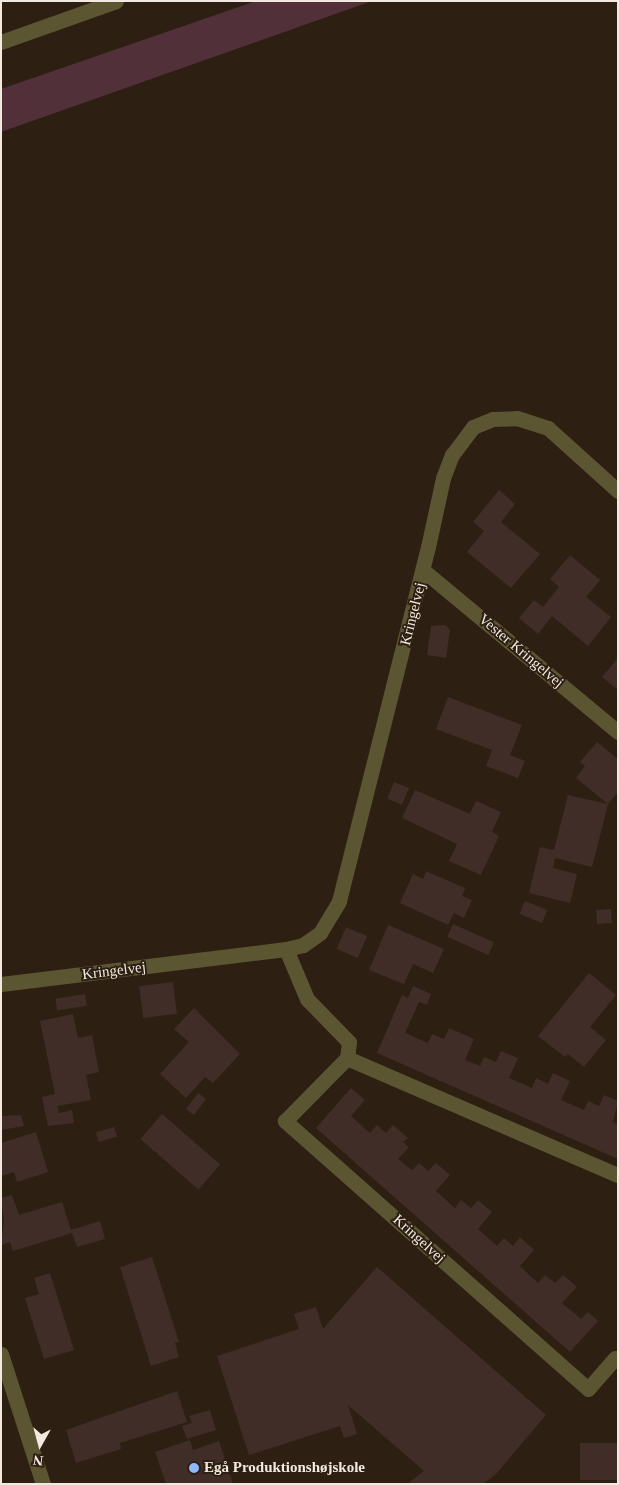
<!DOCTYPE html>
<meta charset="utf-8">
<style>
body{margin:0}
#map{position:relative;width:619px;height:1485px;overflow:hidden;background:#2d1f12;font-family:"Times New Roman",serif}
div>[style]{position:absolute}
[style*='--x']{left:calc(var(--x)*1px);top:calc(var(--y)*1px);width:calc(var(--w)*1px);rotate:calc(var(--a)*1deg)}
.green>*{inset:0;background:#51303a}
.building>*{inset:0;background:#412d28;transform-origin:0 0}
.service>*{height:15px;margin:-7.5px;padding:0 7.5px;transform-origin:7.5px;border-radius:7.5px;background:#5c5532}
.minor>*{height:15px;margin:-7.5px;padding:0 7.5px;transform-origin:7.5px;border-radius:7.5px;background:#5c5532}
.dots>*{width:14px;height:14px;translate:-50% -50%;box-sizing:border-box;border:2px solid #2d1f12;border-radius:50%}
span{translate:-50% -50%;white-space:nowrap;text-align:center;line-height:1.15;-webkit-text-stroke:4px #2d1f12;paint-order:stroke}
.street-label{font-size:15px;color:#f3e9e0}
.poi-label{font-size:15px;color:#f3e9e0;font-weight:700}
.left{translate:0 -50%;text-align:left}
.frame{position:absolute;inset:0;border:2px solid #f3e9e0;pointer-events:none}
.north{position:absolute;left:15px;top:1420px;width:50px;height:50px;-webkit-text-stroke:4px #2d1f12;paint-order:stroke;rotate:187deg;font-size:14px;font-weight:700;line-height:20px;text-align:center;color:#f3e9e0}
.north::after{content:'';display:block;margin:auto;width:18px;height:22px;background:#f3e9e0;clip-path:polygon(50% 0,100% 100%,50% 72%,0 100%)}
</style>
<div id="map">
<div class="green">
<i style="clip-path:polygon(256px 1px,372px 1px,1px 132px,1px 89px)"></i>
</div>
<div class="building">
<i style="clip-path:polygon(499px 490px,515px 504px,501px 522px,540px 554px,511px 588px,467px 552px,484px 531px,473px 522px)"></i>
<i style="clip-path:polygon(570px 555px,600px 580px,586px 597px,611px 617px,588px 646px,552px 616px,538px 634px,519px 618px,534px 600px,543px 607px,559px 587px,550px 579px)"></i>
<i style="clip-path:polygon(445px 625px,450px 630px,446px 658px,427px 655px,431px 626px)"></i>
<i style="clip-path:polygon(618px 658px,618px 690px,602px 677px)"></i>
<i style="clip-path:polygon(448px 697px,522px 725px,510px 755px,525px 761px,518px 778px,486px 766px,492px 750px,436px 729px)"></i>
<i style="clip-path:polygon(597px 742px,618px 759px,618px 792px,608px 804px,576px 778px,585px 766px,580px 762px)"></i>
<i style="left:394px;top:782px;width:16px;height:18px;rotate:22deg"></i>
<i style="clip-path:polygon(415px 790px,470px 814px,476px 801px,501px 812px,492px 832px,499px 836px,481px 875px,449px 861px,457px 844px,402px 818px)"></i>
<i style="clip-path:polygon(568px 795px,608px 804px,592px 867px,555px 858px,553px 868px,577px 874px,570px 903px,529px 893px,540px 847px,554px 850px)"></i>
<i style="clip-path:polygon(426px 871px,465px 888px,462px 896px,472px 900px,464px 918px,454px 913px,448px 925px,400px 903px,413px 874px,423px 879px)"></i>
<i style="left:525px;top:901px;width:24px;height:14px;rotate:22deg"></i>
<i style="left:611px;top:909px;width:14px;height:15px;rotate:86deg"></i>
<i style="left:453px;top:924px;width:45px;height:14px;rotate:24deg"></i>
<i style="clip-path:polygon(388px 925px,444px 949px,433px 973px,413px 964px,404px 984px,369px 970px)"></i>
<i style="left:346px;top:927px;width:23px;height:24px;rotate:23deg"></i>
<i style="clip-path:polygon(589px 973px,616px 995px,590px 1027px,606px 1040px,584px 1067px,568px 1054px,565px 1057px,538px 1036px)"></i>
<i style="left:173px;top:982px;width:32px;height:34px;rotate:83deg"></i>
<i style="clip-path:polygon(413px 986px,431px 994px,427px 1005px,419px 1002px,405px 1033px,428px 1043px,432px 1034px,444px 1039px,449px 1028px,474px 1039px,465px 1060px,480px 1066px,484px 1057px,496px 1062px,501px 1051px,518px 1058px,509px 1078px,532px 1088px,536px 1078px,548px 1084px,553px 1073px,570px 1081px,561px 1100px,584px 1110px,588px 1101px,599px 1106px,604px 1095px,618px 1101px,613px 1122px,618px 1124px,618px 1159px,377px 1053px,402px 995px,408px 998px)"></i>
<i style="left:85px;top:994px;width:12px;height:30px;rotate:81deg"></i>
<i style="clip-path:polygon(194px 1008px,240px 1054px,213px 1083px,205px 1077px,186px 1098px,160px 1074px,189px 1042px,174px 1029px)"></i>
<i style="clip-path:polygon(73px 1014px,78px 1038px,92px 1035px,99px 1072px,86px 1075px,91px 1100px,57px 1106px,59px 1113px,72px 1110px,74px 1123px,48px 1126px,42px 1097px,55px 1094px,40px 1021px)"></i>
<i style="clip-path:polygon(351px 1088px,365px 1100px,351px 1116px,370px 1133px,377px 1125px,386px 1133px,393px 1125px,408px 1138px,403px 1142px,409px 1147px,398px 1159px,412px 1170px,419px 1163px,428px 1171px,436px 1163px,450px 1175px,436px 1191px,455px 1208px,461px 1200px,471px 1208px,478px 1200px,492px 1212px,478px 1229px,497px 1246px,504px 1238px,513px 1246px,520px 1237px,534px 1250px,520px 1266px,538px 1283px,545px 1275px,555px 1283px,563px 1275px,577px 1287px,562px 1303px,581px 1319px,588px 1312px,598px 1321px,570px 1352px,316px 1128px)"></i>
<i style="left:198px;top:1093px;width:10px;height:20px;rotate:37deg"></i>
<i style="left:162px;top:1114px;width:77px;height:33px;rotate:41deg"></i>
<i style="clip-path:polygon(21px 1115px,24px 1126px,1px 1130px,1px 1116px)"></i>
<i style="left:114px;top:1127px;width:10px;height:19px;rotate:73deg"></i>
<i style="clip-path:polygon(36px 1132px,48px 1172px,17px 1182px,14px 1172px,1px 1176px,1px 1143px)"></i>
<i style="clip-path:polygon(12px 1195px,19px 1215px,62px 1202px,71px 1230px,100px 1221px,105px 1239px,77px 1247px,72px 1233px,13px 1251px,10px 1242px,1px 1245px,4px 1220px,1px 1198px)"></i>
<i style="clip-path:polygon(152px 1257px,179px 1342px,175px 1343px,179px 1357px,151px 1366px,120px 1267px)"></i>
<i style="clip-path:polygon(377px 1267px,546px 1415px,496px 1474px,483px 1484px,407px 1484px,424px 1471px,348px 1405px,357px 1434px,344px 1438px,340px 1426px,249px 1455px,217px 1356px,299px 1329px,294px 1314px,316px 1307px,323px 1329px)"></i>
<i style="clip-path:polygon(50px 1273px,74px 1350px,44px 1359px,25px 1298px,39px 1294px,34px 1278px)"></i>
<i style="clip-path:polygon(177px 1391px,187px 1422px,120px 1443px,121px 1449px,76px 1463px,66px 1430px)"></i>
<i style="clip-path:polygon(210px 1410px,216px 1430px,187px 1439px,182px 1426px,192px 1423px,189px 1416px)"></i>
<i style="clip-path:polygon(190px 1440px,193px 1450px,219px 1441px,233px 1484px,166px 1484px,155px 1452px)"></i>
<i style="left:618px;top:1443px;width:37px;height:38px;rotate:90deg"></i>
</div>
<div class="service">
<i style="--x:428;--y:547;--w:71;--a:-77.7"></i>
<i style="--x:443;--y:478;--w:25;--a:-69"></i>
<i style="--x:452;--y:455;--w:35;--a:-53"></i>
<i style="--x:473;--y:427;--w:22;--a:-22"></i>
<i style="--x:493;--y:419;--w:24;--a:-2"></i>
<i style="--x:517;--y:418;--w:33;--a:18"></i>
<i style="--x:548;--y:428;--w:94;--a:42"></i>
</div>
<div class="minor">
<i style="--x:1;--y:42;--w:122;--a:-19.6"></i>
<i style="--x:424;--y:571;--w:252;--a:39.7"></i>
<i style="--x:286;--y:949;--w:54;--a:67.2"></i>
<i style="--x:307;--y:999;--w:60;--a:45.7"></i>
<i style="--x:349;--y:1042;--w:16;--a:97"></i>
<i style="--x:1;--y:984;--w:287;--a:-7"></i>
<i style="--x:286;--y:949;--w:17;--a:-13"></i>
<i style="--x:303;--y:945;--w:21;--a:-35"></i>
<i style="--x:320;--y:933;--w:37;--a:-59"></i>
<i style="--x:339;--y:901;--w:365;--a:-75.9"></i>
<i style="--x:1;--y:1354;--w:137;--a:72.1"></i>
<i style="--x:615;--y:1358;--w:41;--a:131.1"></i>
<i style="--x:588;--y:1389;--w:405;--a:-138.5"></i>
<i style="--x:285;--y:1121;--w:88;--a:-45.5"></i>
<i style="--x:347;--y:1058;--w:295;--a:23.4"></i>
</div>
<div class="dots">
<i style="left:194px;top:1468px;background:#91b8fd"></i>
</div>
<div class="street-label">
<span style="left:413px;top:614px;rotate:-76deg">Kringelvej</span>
<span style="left:521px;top:651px;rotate:40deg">Vester Kringelvej</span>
<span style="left:114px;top:971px;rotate:-7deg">Kringelvej</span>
<span style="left:419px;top:1239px;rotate:42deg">Kringelvej</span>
</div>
<div class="poi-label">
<span class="left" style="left:204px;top:1468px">Egå Produktionshøjskole</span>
</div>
<div class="frame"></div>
<div class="north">N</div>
</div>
